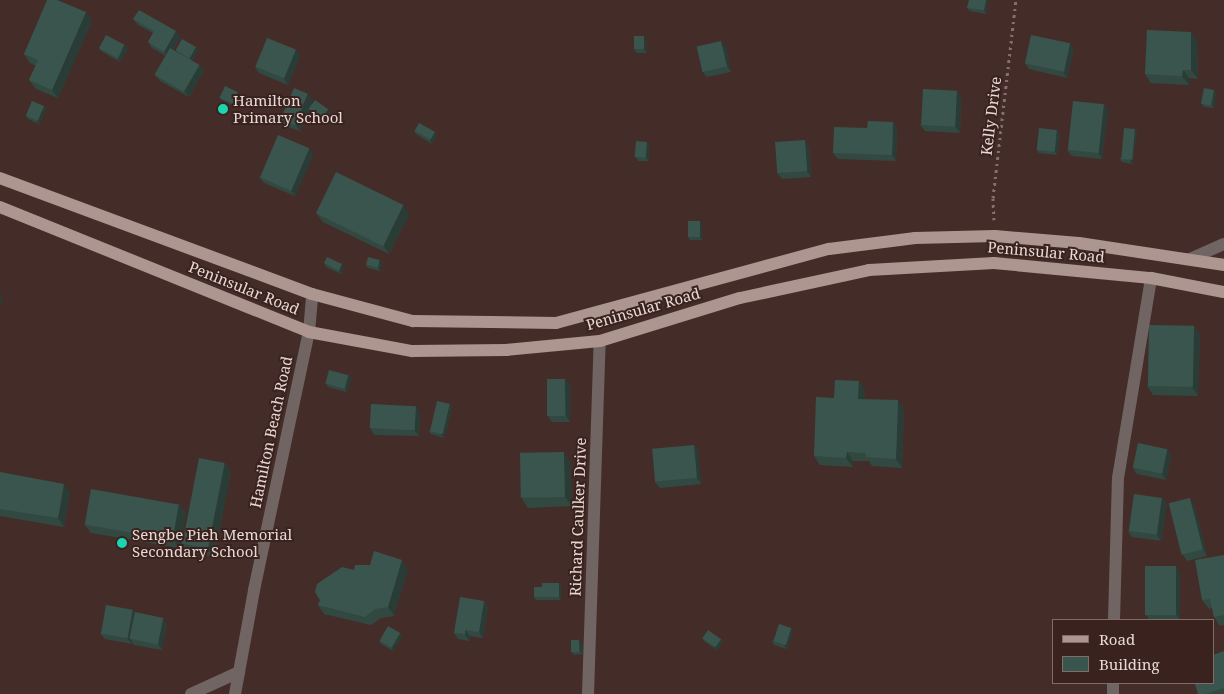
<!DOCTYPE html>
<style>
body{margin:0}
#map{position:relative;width:1224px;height:694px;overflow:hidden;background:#442d29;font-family:"Noto Serif",serif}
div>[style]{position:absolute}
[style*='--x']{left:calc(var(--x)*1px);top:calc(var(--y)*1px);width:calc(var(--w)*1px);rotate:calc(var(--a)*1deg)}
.path>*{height:3px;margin-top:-1.5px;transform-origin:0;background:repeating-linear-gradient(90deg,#84706d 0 2.5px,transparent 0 6.5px)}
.minor>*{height:12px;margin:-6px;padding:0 6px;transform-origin:6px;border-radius:6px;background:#716563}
.major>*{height:12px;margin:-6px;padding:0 6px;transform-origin:6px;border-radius:6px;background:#ad9590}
.wall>*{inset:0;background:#324942}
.shaded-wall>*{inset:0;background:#293c36}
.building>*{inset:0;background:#3a554d;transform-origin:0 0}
.dots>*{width:14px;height:14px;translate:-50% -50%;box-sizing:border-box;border:2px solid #3a231f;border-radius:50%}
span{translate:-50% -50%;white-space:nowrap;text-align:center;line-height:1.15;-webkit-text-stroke:4px #3a231f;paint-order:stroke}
.poi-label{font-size:15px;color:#e8d9d6}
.left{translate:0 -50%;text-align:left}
.street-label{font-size:15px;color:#e8d9d6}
.legend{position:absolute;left:1052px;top:619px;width:162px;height:65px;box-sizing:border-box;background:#3a231f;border:1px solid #806c68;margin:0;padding:6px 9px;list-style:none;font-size:15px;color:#e8d9d6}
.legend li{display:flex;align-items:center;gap:10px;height:25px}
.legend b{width:25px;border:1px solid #806c68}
</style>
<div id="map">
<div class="path">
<i style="--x:994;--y:220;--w:22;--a:-93"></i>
<i style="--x:993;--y:198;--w:199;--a:-83.4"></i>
</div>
<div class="minor">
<i style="--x:1190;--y:259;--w:37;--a:-24"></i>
<i style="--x:1114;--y:620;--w:142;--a:-88.4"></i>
<i style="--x:1118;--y:478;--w:203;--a:-80.6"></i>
<i style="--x:191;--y:694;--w:53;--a:-24.6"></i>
<i style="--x:235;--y:694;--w:106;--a:-79.6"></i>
<i style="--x:254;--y:590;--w:264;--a:-78"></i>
<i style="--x:309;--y:332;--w:38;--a:-85"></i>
<i style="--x:588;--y:694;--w:353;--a:-88.1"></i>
<i style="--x:1113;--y:694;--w:11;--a:-90"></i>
</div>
<div class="major">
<i style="--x:0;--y:178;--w:333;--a:20.4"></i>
<i style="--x:312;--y:294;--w:105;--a:15"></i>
<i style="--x:413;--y:321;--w:143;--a:0.8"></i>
<i style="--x:556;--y:323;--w:283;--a:-15.2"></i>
<i style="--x:829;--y:249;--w:87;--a:-7.3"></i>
<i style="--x:915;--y:238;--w:80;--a:-1.4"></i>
<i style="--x:995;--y:236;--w:84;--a:4.8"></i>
<i style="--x:1079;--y:243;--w:147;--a:8.6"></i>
<i style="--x:0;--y:207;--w:333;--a:22"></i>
<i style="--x:309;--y:332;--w:105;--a:10.5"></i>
<i style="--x:412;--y:351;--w:94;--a:-0.6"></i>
<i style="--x:506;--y:350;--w:94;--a:-5.5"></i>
<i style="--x:600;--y:341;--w:146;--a:-17.1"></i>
<i style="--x:740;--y:298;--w:132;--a:-12.2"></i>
<i style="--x:869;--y:270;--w:125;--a:-3.2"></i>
<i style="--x:994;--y:263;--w:158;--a:5.5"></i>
<i style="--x:1151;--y:278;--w:74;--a:10.9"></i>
</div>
<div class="wall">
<i style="clip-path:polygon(969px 0,988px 0,988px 1px,986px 14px,970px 11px,967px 8px)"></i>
<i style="clip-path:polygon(86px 12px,92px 21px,58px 98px,36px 89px,29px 80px,36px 66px,30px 63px,24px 54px)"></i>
<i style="clip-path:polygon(133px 19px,180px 37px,173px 50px,178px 53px,176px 50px,196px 47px,198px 50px,192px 61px,199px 65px,204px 71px,189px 97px,160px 81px,155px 75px,166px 56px,152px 48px,148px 42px,153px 33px,138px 25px)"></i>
<i style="clip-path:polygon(1191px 32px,1197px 41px,1198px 79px,1189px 78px,1189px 85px,1151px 83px,1145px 74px)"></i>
<i style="clip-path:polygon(646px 39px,647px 53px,637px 53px,634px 49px)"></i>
<i style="clip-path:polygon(726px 47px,731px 72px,707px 77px,702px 71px)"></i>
<i style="clip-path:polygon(99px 48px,128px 49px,120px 62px,101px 51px)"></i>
<i style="clip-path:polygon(1074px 49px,1067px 78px,1029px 69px,1025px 63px)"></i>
<i style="clip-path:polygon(296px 50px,300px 56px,288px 85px,259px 73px,255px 67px)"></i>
<i style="clip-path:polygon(1214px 90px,1216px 93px,1214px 108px,1204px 107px,1202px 104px)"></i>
<i style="clip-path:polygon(240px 95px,235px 107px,222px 100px,219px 97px)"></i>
<i style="clip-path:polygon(961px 97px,960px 133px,925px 131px,920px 125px)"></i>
<i style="clip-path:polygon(313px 100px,311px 104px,328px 109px,330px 113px,323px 122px,309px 110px,300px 131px,285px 126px,281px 119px)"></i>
<i style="clip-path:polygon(1104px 104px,1108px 111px,1102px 159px,1072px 156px,1067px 150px)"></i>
<i style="clip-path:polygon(44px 106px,46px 109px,39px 124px,28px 119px,26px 116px)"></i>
<i style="clip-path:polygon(867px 128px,897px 128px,896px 161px,838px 159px,833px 153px)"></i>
<i style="clip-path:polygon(414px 131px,435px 132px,437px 135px,432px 144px,416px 134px)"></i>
<i style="clip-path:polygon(1137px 132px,1132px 164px,1122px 162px,1120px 159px)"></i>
<i style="clip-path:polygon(1060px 133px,1057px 155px,1039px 153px,1037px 150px)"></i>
<i style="clip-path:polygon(647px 142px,649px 145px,649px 161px,638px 161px,636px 157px)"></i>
<i style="clip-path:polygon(809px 146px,811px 177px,782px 179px,777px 173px)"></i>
<i style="clip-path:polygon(313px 155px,295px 196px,264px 183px,259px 177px)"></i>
<i style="clip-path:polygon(316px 213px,409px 214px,389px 254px,323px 222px)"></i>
<i style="clip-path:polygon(702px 224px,702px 240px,690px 240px,688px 237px)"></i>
<i style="clip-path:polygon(324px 263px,344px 267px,341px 274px,326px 267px)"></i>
<i style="clip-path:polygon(382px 263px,380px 271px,368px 268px,366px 265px)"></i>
<i style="clip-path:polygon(1194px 326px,1200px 335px,1198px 396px,1153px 395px,1147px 386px)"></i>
<i style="clip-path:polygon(348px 375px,351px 378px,347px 392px,328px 387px,326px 384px)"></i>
<i style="clip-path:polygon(565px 379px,570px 385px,570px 422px,552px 422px,548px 416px)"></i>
<i style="clip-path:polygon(865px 389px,864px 399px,904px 409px,902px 468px,872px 466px,869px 461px,853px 461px,853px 467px,820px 465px,814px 456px,834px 398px)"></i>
<i style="clip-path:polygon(450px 404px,452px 408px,444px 438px,431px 434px,429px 431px)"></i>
<i style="clip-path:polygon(420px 412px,419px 436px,374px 435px,370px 428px)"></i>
<i style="clip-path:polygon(694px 445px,698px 451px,701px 484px,660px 488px,655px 482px)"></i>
<i style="clip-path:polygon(1171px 455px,1166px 480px,1137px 474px,1133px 468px)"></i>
<i style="clip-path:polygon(570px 461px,572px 506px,528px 508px,522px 499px)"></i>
<i style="clip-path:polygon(225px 463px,231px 472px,214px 557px,187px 551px,181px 543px)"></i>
<i style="clip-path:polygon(0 472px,70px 492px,64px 527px,0 516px)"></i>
<i style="clip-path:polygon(1162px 498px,1167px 504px,1161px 541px,1132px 537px,1128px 531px)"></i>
<i style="clip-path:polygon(179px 504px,186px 513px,179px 548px,91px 533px,84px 524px)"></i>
<i style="clip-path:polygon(1194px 504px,1207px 556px,1187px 561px,1183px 555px)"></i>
<i style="clip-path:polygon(1224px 555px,1224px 625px,1220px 626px,1214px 617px,1212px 608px,1209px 609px,1202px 600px)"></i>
<i style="clip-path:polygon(408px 569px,394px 616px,381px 618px,371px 625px,324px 614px,318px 605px,354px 570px)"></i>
<i style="clip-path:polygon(1180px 572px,1180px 620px,1150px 620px,1146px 615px)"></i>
<i style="clip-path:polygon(561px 586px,561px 600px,536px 600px,534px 597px,542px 587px)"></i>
<i style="clip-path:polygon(484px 601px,488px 607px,483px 638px,470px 636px,469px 641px,458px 639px,454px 633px)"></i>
<i style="clip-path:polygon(133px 610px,135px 613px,167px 624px,162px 650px,134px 645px,132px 642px,132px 644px,105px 639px,100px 633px)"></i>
<i style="clip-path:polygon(793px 631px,787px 649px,774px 645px,772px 641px)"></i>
<i style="clip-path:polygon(402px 636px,393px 651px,381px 644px,379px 641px)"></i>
<i style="clip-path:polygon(702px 638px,721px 639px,723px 642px,717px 650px,704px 641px)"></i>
<i style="clip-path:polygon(582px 643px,583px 654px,574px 655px,572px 652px)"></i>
<i style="clip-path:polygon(1224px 651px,1224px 694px,1198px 694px,1213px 683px)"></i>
</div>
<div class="shaded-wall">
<i style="clip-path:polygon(986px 0,988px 0,988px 1px,986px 14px,984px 10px)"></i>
<i style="clip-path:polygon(86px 12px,92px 21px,58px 98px,52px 90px)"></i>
<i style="clip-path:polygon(176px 31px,180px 37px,168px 58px,164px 52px)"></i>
<i style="clip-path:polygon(1191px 32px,1197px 41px,1198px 79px,1191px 70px)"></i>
<i style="clip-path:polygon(644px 36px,646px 39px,647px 53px,644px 50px)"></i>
<i style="clip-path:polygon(721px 41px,726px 47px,731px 72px,727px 66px)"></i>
<i style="clip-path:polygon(1070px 43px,1074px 49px,1067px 78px,1063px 72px)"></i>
<i style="clip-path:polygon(125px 45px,128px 49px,120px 62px,118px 59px)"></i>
<i style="clip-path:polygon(196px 47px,198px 50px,192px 61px,190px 58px)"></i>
<i style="clip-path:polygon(296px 50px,300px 56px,288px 85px,284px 79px)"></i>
<i style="clip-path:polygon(199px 65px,204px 71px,189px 97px,184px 91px)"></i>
<i style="clip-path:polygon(1183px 70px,1189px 78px,1189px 85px,1182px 76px)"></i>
<i style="clip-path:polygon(1214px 90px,1216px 93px,1214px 108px,1212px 105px)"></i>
<i style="clip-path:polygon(957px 91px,961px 97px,960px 133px,955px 126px)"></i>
<i style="clip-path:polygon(238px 92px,240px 95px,235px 107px,233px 104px)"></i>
<i style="clip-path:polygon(308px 94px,313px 100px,300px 131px,296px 125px)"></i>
<i style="clip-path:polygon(1104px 104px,1108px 111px,1102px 159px,1098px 153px)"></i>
<i style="clip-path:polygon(44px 106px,46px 109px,39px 124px,37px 121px)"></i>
<i style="clip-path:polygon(328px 109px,330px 113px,323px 122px,321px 119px)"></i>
<i style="clip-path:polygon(893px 122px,897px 128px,896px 161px,892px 155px)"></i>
<i style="clip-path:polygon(1135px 129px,1137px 132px,1132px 164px,1130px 160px)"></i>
<i style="clip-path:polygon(1057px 130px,1060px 133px,1057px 155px,1055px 152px)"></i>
<i style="clip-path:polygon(435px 132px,437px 135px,432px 144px,430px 141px)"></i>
<i style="clip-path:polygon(805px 140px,809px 146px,811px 177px,807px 171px)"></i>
<i style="clip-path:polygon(647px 142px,649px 145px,649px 161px,646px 158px)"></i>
<i style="clip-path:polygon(309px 148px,313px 155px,295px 196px,291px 190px)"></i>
<i style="clip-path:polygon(403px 205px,409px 214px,389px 254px,383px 245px)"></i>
<i style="clip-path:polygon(700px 221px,702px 224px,702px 240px,700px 237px)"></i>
<i style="clip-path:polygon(380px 260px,382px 263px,380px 271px,378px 268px)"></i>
<i style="clip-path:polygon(342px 264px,344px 267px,341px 274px,339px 271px)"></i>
<i style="clip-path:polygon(0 295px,3px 299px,0 306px)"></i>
<i style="clip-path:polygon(1194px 326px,1200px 335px,1198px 396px,1192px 387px)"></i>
<i style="clip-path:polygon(348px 375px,351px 378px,347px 392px,345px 389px)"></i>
<i style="clip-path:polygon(565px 379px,570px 385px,570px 422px,566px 416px)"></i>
<i style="clip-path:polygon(859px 381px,865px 389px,864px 407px,858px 399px)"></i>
<i style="clip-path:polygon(898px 400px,904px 409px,902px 468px,896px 459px)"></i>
<i style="clip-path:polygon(450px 404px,452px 408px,444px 438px,441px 435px)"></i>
<i style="clip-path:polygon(416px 406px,420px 412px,419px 436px,414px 430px)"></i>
<i style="clip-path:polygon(694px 445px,698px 451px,701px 484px,697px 478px)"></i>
<i style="clip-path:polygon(1167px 449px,1171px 455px,1166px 480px,1162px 474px)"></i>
<i style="clip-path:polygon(564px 452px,570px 461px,572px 506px,565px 497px)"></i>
<i style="clip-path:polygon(847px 452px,853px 461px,853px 467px,846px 458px)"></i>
<i style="clip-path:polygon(225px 463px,231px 472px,214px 557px,208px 548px)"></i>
<i style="clip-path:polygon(64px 484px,70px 492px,64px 527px,58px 518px)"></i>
<i style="clip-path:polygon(1162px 498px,1167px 504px,1161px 541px,1157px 535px)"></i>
<i style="clip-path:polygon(1190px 498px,1194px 504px,1207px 556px,1203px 549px)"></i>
<i style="clip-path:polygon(179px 504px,186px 513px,179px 548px,173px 539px)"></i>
<i style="clip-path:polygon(402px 560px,408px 569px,394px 616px,388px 607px)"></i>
<i style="clip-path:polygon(1176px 566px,1180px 572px,1180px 620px,1176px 614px)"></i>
<i style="clip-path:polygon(559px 583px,561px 586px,561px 600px,559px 597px)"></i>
<i style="clip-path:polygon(484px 601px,488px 607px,483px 638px,479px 632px)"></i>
<i style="clip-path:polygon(133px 610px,137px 616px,130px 639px,132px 642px,132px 644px,127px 638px)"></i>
<i style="clip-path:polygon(163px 618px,167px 624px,162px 650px,158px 644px)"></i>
<i style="clip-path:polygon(791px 628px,793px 631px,787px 649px,784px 646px)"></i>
<i style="clip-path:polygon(465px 630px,470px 636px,469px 641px,465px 634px)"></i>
<i style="clip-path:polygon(400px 633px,402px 636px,393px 651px,391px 648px)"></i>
<i style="clip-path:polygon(721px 639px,723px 642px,717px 650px,714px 647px)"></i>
<i style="clip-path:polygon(579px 640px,582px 643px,583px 654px,580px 651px)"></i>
</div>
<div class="building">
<i style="clip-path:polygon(47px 0,57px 0,86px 12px,52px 90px,29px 80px,38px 60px,24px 54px)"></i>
<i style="clip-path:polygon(969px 0,986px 0,984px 10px,967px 8px)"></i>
<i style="clip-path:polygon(139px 10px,176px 31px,164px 52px,148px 42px,154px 31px,133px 19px)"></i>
<i style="clip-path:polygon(1147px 30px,1191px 32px,1191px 70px,1183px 70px,1182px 76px,1145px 74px)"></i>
<i style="left:106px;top:35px;width:21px;height:15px;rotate:28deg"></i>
<i style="left:1031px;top:35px;width:40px;height:29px;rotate:12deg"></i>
<i style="left:634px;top:36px;width:10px;height:13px"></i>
<i style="left:267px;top:38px;width:31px;height:31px;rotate:22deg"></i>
<i style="left:182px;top:39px;width:16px;height:13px;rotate:30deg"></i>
<i style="left:721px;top:41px;width:26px;height:25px;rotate:77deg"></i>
<i style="left:170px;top:48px;width:34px;height:31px;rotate:30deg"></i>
<i style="left:225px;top:86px;width:14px;height:13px;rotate:25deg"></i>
<i style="left:294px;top:88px;width:15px;height:34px;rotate:23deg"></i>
<i style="left:1204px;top:88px;width:10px;height:16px;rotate:11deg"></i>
<i style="left:923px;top:89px;width:34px;height:36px;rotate:3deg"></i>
<i style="left:315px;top:100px;width:16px;height:11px;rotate:35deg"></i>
<i style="left:32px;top:101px;width:13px;height:16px;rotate:23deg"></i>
<i style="left:1073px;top:101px;width:31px;height:49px;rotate:6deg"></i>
<i style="clip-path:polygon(868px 121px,893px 122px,892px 155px,833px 153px,834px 127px,867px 128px)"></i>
<i style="left:419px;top:123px;width:18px;height:9px;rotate:29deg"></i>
<i style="left:1039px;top:128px;width:18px;height:22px;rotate:6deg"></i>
<i style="left:1124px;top:128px;width:11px;height:31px;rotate:5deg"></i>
<i style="left:278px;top:135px;width:34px;height:46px;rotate:23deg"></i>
<i style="left:805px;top:140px;width:31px;height:30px;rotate:86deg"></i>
<i style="left:636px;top:141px;width:11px;height:16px;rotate:5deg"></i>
<i style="left:336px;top:172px;width:75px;height:46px;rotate:26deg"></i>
<i style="left:700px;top:221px;width:16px;height:12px;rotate:90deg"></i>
<i style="clip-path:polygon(327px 257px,342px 264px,339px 271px,324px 263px)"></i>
<i style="left:368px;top:257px;width:12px;height:8px;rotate:14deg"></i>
<i style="left:1149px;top:325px;width:45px;height:61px;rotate:1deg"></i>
<i style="left:329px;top:370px;width:20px;height:14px;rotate:15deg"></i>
<i style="left:547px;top:379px;width:18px;height:37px"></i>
<i style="clip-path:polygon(835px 380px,859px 381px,858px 399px,898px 400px,896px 459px,866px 457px,866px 453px,847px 452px,846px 458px,814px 456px,816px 397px,834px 398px)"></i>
<i style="left:437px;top:401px;width:13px;height:31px;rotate:13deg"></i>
<i style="left:371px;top:404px;width:45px;height:24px;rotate:3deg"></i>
<i style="left:1138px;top:443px;width:30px;height:25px;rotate:12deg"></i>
<i style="left:694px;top:445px;width:33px;height:42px;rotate:85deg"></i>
<i style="left:564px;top:452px;width:45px;height:44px;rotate:89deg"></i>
<i style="left:199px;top:458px;width:26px;height:87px;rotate:11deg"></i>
<i style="clip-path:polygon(0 472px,64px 484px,58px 518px,0 509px)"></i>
<i style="left:91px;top:489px;width:89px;height:36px;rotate:10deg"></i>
<i style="left:1134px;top:494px;width:28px;height:37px;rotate:8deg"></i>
<i style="left:1190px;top:498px;width:53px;height:22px;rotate:76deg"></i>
<i style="clip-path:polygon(374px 551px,402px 560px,388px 607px,375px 609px,365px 617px,318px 605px,320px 600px,315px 592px,317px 584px,342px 567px,354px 570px,355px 565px,370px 565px)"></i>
<i style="clip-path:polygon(1224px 555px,1224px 615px,1214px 617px,1210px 599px,1202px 600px,1195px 560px)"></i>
<i style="left:1145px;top:566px;width:31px;height:49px"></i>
<i style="clip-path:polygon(542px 583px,559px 583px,559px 597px,534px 597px,534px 587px,542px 587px)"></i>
<i style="clip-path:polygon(460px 597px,484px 601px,479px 632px,465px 630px,465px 634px,454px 633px)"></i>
<i style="left:106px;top:605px;width:27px;height:29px;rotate:10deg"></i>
<i style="left:135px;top:612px;width:29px;height:27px;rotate:12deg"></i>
<i style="left:779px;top:624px;width:13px;height:18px;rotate:18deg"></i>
<i style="left:388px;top:626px;width:14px;height:17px;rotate:30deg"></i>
<i style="left:708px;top:630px;width:16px;height:10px;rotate:35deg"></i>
<i style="left:571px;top:640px;width:8px;height:12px"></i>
<i style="clip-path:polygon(1224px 651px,1224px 688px,1205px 694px,1198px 694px,1195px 684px,1199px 683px,1213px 683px,1213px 655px)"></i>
</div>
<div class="dots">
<i style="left:223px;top:109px;background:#1bd5b1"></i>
<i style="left:122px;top:543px;background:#1bd5b1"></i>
</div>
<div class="poi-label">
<span class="left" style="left:233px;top:109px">Hamilton<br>Primary School</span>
<span class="left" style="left:132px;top:543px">Sengbe Pieh Memorial<br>Secondary School</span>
</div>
<div class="street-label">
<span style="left:991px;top:116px;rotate:-83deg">Kelly Drive</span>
<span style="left:1046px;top:252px;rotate:5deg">Peninsular Road</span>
<span style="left:244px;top:288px;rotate:22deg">Peninsular Road</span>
<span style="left:643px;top:309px;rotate:-16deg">Peninsular Road</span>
<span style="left:271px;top:432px;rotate:-78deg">Hamilton Beach Road</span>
<span style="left:578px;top:517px;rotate:-88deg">Richard Caulker Drive</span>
</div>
<ul class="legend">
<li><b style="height:6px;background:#ad9590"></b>Road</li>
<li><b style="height:14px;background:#3a554d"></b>Building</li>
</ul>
</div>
